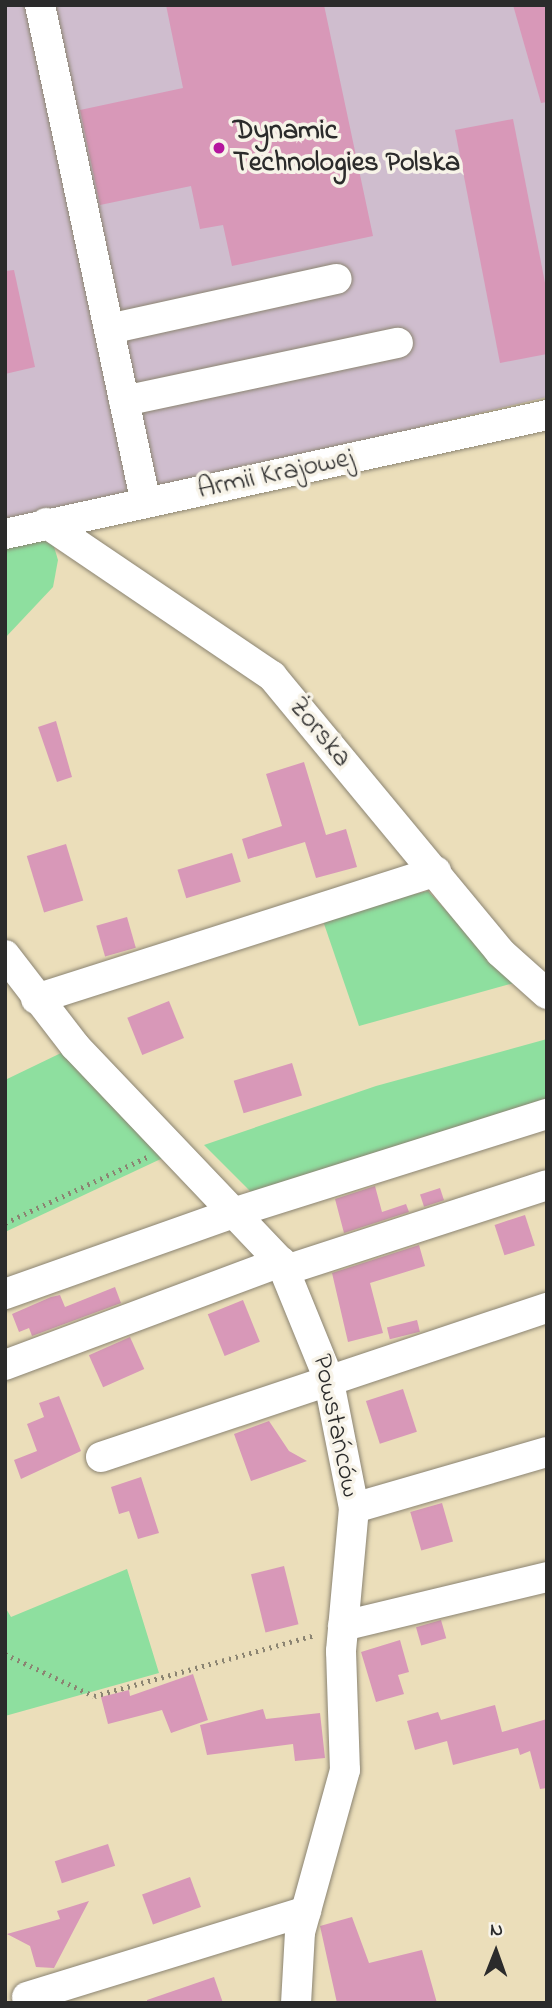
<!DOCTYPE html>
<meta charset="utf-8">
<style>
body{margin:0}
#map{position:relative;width:552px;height:2008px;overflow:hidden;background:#ebdeba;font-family:"Indie Flower",sans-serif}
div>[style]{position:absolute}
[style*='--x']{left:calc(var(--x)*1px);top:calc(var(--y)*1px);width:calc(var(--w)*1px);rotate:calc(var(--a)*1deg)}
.industrial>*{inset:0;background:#cfbdce}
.green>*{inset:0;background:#8edf9f}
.building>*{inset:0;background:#d898b8;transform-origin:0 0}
.path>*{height:4.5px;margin-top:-2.25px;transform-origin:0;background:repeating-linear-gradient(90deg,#8b8472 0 2px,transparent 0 7px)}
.roads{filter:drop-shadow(0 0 2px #8b8472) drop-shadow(0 0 2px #8b8472)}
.minor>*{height:30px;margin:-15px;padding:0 15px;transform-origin:15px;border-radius:15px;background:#fff}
.dots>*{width:19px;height:19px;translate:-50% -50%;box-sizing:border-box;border:4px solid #f7f3e8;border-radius:50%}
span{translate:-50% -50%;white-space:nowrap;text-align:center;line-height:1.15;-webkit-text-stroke:7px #f7f3e8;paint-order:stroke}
.poi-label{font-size:28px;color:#2b2b2b;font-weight:700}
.left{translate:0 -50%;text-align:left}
.street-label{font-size:28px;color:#2b2b2b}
.frame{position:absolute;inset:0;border:7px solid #2b2b2b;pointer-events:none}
.north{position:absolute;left:461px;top:1917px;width:70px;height:70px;-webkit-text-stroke:5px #f7f3e8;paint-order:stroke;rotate:1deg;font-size:19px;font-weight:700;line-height:28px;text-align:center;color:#2b2b2b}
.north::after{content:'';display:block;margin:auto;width:24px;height:32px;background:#2b2b2b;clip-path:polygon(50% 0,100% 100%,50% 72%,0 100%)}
</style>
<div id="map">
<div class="industrial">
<i style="clip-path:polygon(5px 5px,547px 5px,547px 397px,5px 527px)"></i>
</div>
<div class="green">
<i style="clip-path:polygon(51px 537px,58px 560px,53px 587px,5px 638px,5px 544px)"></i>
<i style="clip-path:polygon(428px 891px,514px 983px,359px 1026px,321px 915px)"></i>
<i style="clip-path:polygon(547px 1039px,547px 1104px,251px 1192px,204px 1145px,376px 1086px)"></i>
<i style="clip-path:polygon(61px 1053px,165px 1157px,5px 1232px,5px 1080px)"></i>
<i style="clip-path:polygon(127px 1569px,159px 1673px,5px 1716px,5px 1607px,11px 1617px)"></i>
</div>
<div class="building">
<i style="clip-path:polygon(166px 5px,324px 5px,373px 236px,232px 266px,223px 225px,200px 229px,191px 186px,100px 205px,80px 110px,183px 88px)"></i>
<i style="clip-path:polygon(513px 5px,547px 5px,547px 102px,541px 103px)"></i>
<i style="clip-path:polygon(513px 119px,547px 293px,547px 354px,500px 363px,455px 130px)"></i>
<i style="clip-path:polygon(14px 270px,35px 367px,5px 374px,5px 271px)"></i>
<i style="clip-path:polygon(56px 721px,72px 777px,57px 782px,38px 727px)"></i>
<i style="clip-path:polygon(304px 762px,326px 835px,346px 829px,357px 867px,316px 878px,305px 842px,248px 859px,242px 839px,282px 826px,266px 774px)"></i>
<i style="left:66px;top:844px;width:59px;height:41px;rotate:73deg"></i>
<i style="left:232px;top:853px;width:30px;height:57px;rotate:73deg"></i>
<i style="left:127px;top:917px;width:32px;height:32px;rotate:74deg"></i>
<i style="left:169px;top:1001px;width:40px;height:45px;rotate:68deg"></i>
<i style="left:292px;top:1063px;width:34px;height:61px;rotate:73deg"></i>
<i style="clip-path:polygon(375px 1186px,382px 1212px,406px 1204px,409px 1212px,344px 1233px,335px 1199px)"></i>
<i style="left:440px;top:1188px;width:13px;height:21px;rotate:72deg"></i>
<i style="left:525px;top:1215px;width:32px;height:32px;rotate:72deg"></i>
<i style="clip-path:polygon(419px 1245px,425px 1266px,370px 1283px,383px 1333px,348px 1342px,332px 1273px)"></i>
<i style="clip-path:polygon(115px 1287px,121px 1303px,32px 1336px,29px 1328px,19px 1332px,12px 1314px,51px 1297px,60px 1295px,65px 1307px)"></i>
<i style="left:243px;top:1300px;width:45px;height:38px;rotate:68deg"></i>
<i style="left:417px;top:1320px;width:12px;height:31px;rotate:76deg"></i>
<i style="left:130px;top:1337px;width:35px;height:45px;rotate:66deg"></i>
<i style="left:403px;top:1389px;width:45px;height:39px;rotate:72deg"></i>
<i style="clip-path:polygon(59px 1396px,81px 1451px,21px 1479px,14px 1460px,37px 1451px,27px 1424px,44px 1417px,39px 1403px)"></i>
<i style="clip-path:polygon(269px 1421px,289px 1451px,307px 1461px,251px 1481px,234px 1434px)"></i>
<i style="clip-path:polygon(141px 1477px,159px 1533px,138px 1539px,129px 1511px,119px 1514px,111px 1487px)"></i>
<i style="left:442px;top:1503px;width:40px;height:33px;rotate:74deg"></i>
<i style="left:284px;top:1566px;width:60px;height:34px;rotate:76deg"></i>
<i style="left:441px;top:1620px;width:19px;height:26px;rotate:74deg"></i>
<i style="clip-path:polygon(400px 1640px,409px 1672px,398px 1675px,404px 1694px,376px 1702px,361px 1652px)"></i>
<i style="clip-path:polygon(193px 1674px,208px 1720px,171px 1733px,162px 1710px,108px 1724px,101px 1697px,129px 1690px,130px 1696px)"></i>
<i style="clip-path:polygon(495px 1705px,502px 1732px,547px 1719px,547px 1788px,540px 1789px,530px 1751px,520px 1755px,518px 1748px,453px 1765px,447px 1741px,415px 1750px,407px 1721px,438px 1712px,441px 1720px)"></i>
<i style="clip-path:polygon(263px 1709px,266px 1719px,320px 1713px,325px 1758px,295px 1761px,293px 1744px,207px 1755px,200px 1725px)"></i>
<i style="left:108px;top:1844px;width:23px;height:56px;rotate:72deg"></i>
<i style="left:190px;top:1877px;width:32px;height:51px;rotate:70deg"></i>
<i style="clip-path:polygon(89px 1901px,54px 1968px,36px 1967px,30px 1946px,7px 1934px,60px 1919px,57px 1911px)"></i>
<i style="clip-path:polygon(352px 1917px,369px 1963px,422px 1950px,437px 2003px,337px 2003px,320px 1926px)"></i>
<i style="clip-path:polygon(214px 1977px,223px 2003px,147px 2003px,147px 2000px)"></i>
</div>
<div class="path">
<i style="--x:5;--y:1223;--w:157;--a:-24.9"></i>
<i style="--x:5;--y:1654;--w:98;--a:25.3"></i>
<i style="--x:94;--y:1696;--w:229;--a:-15.4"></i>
</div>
<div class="roads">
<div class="minor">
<i style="--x:40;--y:5;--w:505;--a:78"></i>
<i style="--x:109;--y:329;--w:233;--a:-12.4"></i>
<i style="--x:124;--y:401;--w:280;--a:-12"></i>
<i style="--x:46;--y:523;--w:273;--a:34.1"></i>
<i style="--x:272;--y:676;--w:358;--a:50.4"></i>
<i style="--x:500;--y:952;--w:63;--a:41.8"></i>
<i style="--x:5;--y:534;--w:555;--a:-12.38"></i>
<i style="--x:5;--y:955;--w:115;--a:52.4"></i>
<i style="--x:75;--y:1046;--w:298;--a:46.4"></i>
<i style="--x:281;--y:1262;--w:124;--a:67.8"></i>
<i style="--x:328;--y:1377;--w:134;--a:78.8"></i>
<i style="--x:354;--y:1508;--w:144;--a:95.2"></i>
<i style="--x:341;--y:1651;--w:119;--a:88.1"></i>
<i style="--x:345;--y:1770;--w:168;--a:105.5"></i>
<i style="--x:300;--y:1932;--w:71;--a:93.2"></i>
<i style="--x:36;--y:999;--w:420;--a:-17.7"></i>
<i style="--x:286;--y:1270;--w:274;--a:-18"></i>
<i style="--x:5;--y:1294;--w:248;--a:-19.5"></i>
<i style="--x:239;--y:1211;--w:323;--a:-17.5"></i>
<i style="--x:5;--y:1365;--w:295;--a:-20.5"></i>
<i style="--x:101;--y:1457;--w:470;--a:-18.5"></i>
<i style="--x:354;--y:1508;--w:201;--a:-16.2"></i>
<i style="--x:343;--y:1626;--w:210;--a:-13.5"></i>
<i style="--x:27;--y:1997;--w:292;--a:-17.1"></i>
</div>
</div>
<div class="dots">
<i style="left:219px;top:148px;background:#b5179e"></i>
</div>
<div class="poi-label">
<span class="left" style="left:233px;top:148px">Dynamic<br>Technologies Polska</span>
</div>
<div class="street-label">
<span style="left:276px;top:475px;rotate:-12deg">Armii Krajowej</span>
<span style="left:319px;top:733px;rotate:50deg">Żorska</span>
<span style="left:335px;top:1426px;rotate:78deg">Powstańców</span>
</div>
<div class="frame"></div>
<div class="north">N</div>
</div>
